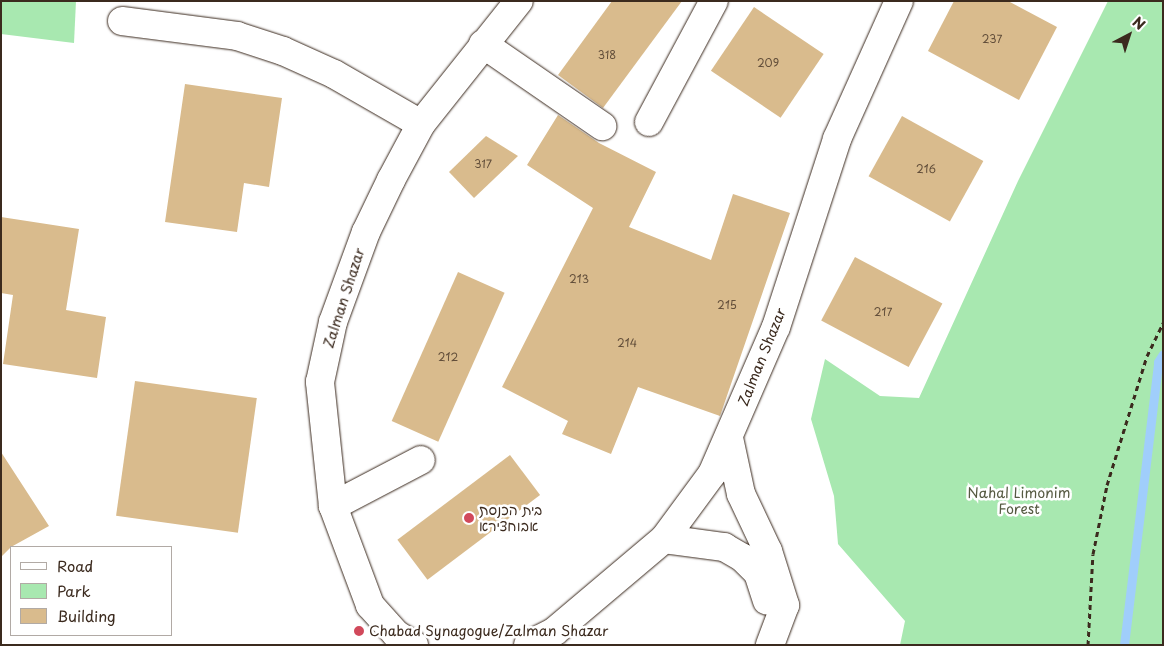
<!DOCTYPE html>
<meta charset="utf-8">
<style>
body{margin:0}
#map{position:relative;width:1164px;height:646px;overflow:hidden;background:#fff;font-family:"Playpen Sans","Playpen Sans Hebrew",sans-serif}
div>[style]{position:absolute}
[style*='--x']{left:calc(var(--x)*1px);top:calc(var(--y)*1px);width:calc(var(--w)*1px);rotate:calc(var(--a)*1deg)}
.green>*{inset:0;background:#a8e8b0}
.stream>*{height:9px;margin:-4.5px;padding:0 4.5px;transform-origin:4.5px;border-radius:4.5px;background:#a0cefb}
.building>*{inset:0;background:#d9bb8d;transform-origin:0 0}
.path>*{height:3px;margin-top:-1.5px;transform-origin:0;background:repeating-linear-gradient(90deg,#3b2a1e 0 5px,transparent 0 9px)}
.roads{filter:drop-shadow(0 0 1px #3b2a1e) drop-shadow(0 0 1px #3b2a1e)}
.minor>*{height:28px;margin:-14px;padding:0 14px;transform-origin:14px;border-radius:14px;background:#fff}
.dots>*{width:14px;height:14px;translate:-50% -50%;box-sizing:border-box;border:2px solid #fff;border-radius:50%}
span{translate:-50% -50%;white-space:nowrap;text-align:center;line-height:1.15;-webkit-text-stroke:5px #fff;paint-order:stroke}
.number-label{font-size:11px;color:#624e3a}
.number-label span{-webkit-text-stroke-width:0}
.street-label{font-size:14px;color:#3b2a1e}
.park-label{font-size:14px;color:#565a42}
.poi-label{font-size:14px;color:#3b2a1e}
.left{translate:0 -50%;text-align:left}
.frame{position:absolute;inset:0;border:2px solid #3b2a1e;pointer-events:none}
.legend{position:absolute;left:10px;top:546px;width:162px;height:90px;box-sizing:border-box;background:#fff;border:1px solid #b1aaa5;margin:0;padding:6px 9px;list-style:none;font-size:15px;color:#3b2a1e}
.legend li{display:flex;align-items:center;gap:10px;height:25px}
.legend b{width:25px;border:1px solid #b1aaa5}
.north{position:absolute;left:1104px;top:10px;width:50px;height:50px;-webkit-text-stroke:4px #fff;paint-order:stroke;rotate:40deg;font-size:14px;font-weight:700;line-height:20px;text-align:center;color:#3b2a1e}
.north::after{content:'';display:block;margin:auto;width:18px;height:22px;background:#3b2a1e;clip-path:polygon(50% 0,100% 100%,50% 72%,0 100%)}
</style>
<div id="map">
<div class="green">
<i style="clip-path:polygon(1px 1px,76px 1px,74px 43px,1px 34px)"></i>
<i style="clip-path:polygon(1108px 1px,1163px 1px,1163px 645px,900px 645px,905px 621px,838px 544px,834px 496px,811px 419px,825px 359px,880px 396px,919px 398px,1018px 181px)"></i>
</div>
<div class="stream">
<i style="--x:1124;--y:645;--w:285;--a:-83.1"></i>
<i style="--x:1158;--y:362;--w:9;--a:-58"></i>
</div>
<div class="building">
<i style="clip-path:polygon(612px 1px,682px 1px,603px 108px,558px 75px)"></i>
<i style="clip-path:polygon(954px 1px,1008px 1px,1057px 27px,1019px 100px,928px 51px)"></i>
<i style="left:754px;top:7px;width:84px;height:77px;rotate:34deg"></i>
<i style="clip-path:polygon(185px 84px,282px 98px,269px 187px,244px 183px,237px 232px,165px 222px)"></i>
<i style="clip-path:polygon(558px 115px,599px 143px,656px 172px,629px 227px,711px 260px,733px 194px,790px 213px,720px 416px,638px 387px,611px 454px,562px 434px,568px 421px,502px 387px,593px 208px,527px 165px)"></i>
<i style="left:902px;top:116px;width:93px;height:69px;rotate:29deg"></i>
<i style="clip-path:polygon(486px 136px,518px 156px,474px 198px,449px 172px)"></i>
<i style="clip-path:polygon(1px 217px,79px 229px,66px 310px,106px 317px,97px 378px,3px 364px,13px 295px,1px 293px)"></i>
<i style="left:855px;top:257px;width:99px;height:72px;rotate:28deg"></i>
<i style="left:458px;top:272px;width:51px;height:163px;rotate:24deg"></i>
<i style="left:135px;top:381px;width:123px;height:136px;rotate:8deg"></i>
<i style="clip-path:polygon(1px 452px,49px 526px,11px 547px,1px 557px)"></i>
<i style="left:510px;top:455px;width:50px;height:141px;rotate:53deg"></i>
</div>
<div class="path">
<i style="--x:1088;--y:645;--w:91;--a:-86.9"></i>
<i style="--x:1093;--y:554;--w:70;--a:-78.5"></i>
<i style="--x:1107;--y:485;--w:135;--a:-72.8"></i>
<i style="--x:1147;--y:356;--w:37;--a:-64"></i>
</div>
<div class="roads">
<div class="minor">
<i style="--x:122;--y:21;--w:116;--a:7.4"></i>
<i style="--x:237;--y:36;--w:48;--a:18.1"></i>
<i style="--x:283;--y:51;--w:56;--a:24.3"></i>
<i style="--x:334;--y:74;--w:100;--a:29.9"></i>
<i style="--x:483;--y:44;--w:145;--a:34.6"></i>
<i style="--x:649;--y:122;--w:137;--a:-61.8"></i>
<i style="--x:729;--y:438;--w:57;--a:77.9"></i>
<i style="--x:741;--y:494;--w:63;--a:64.7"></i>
<i style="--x:768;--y:551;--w:57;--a:72.5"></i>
<i style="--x:785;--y:605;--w:43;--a:110.6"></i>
<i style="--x:333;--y:506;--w:99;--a:-27.6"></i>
<i style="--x:664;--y:539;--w:61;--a:7.6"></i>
<i style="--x:724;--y:547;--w:22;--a:30"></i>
<i style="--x:743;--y:558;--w:21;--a:45"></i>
<i style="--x:758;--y:573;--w:29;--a:72"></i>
<i style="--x:414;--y:645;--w:21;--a:-149"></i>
<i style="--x:396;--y:634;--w:39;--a:-132"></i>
<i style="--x:370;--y:605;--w:106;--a:-110.5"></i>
<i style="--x:333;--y:506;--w:125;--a:-96"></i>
<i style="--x:320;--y:382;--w:61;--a:-77.8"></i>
<i style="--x:333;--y:322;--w:96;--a:-69.9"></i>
<i style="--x:366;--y:232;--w:58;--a:-64.3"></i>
<i style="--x:391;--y:180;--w:64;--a:-61.8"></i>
<i style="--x:421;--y:124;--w:157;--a:-51.5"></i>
<i style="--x:528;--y:645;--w:30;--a:-27"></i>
<i style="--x:555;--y:631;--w:143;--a:-40.2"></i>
<i style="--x:664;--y:539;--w:81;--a:-53.6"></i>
<i style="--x:712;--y:474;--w:160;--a:-66.5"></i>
<i style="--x:776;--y:327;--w:198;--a:-72"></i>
<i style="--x:837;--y:139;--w:151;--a:-65.8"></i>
</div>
</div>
<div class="dots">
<i style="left:469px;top:518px;background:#d1495b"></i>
<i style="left:359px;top:631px;background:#d1495b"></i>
</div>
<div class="number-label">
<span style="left:992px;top:39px">237</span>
<span style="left:607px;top:55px">318</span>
<span style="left:768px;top:63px">209</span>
<span style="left:483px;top:164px">317</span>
<span style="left:926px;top:169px">216</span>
<span style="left:579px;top:279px">213</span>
<span style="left:727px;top:305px">215</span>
<span style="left:883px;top:312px">217</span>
<span style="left:627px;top:343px">214</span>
<span style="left:448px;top:357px">212</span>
</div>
<div class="street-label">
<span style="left:344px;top:298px;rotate:-72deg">Zalman Shazar</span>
<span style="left:762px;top:357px;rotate:-68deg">Zalman Shazar</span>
</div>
<div class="park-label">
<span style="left:1019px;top:501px">Nahal Limonim<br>Forest</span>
</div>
<div class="poi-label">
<span class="left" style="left:479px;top:518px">בית הכנסת<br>אבוחצירא</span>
<span class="left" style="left:369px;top:631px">Chabad Synagogue/Zalman Shazar</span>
</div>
<div class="frame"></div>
<ul class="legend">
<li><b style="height:6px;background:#fff"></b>Road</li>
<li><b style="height:14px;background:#a8e8b0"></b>Park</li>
<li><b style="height:14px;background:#d9bb8d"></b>Building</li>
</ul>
<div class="north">N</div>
</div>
